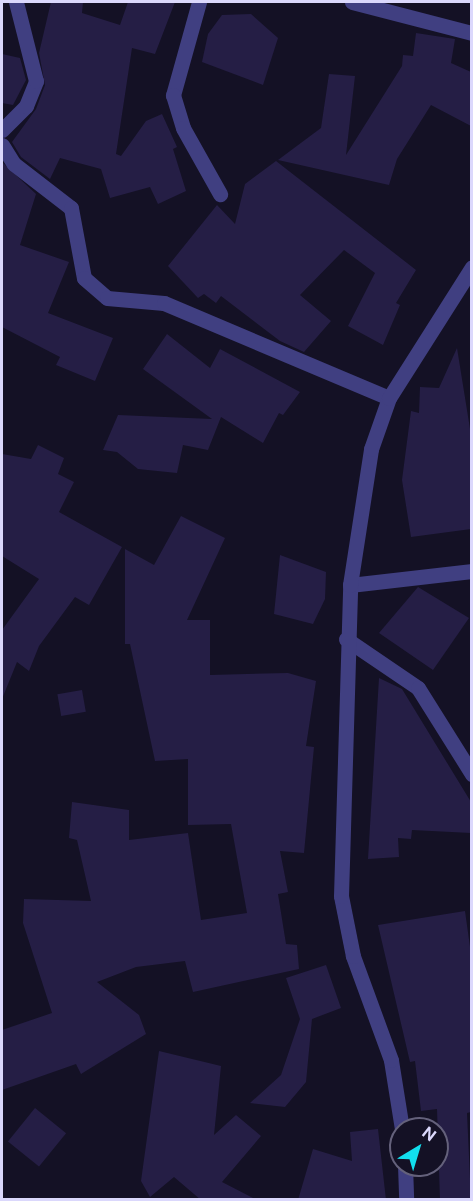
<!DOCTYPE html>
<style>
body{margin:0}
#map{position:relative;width:473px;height:1201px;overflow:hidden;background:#141125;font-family:"Public Sans",sans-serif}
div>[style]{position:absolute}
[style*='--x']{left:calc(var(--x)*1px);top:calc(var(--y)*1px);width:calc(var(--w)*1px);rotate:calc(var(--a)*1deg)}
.building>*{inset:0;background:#251e45;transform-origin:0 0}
.street>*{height:15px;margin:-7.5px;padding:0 7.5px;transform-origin:7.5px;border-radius:7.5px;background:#403f81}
span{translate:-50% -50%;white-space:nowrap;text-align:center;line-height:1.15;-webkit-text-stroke:4.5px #141125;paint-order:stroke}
.frame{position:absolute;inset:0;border:3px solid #dbd8fc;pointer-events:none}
.north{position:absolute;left:389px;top:1117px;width:60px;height:60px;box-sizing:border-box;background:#141125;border:2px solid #64617b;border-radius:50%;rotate:38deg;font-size:16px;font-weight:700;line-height:24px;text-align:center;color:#dbd8fc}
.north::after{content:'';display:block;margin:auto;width:21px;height:27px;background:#12deee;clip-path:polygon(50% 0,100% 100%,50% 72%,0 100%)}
</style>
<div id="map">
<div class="building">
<i style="clip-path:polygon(51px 2px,83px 2px,82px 13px,120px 25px,128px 2px,175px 2px,155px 54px,132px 48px,116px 154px,121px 156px,146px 121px,162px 114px,177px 147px,173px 149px,186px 191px,158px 204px,150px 187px,110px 198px,101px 169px,60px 158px,50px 179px,21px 157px,12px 142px,36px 109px,45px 85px,39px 53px)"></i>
<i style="clip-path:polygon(251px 14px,278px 38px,263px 85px,202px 62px,208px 34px,222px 15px)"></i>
<i style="clip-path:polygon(416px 33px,455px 39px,451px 63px,471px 72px,471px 126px,431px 105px,397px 159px,389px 185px,278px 160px,321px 128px,329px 74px,355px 76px,346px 155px,402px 66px,403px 55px,413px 56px)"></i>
<i style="clip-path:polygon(2px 54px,20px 58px,26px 80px,13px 105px,2px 103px)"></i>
<i style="clip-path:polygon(276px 161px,416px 270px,396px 303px,400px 305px,383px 345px,348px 326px,375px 273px,344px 250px,300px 295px,331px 321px,304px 352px,280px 341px,221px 296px,216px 303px,204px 294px,198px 298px,168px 266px,217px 205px,235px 224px,245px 184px)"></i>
<i style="clip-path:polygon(2px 162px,36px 194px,20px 245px,69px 262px,48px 313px,113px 338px,95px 381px,56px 365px,60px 357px,2px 327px)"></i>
<i style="clip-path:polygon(167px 334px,210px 368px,220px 349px,300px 392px,283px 415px,279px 413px,263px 443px,221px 417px,208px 450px,183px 445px,177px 473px,138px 469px,117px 452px,103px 450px,118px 415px,212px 419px,143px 369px)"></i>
<i style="clip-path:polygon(457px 348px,471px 435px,471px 529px,411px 537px,402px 480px,411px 411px,419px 413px,420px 387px,439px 388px)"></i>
<i style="clip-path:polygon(38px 445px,64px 458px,58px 474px,74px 482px,59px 512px,122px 547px,89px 605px,75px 597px,39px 646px,29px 671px,17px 662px,2px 699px,2px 630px,39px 579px,2px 556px,2px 454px,31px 459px)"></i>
<i style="clip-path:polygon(181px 516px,225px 538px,187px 620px,210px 620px,210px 675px,288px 673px,316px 681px,306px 746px,314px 747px,304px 853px,280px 851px,288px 892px,278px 894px,286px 944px,297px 945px,299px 969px,193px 992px,185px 961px,136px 967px,97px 982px,139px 1015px,146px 1034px,81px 1074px,76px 1064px,2px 1090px,2px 1030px,52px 1013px,23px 923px,24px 899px,91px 901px,77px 840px,69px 838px,72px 802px,129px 810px,129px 840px,188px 833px,201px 920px,247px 913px,231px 824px,188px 825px,188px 759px,155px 761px,130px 644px,125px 644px,125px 549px,154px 565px)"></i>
<i style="clip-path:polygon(280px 555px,326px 572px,325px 599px,313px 624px,274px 614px)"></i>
<i style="clip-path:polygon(418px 587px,469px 618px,433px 670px,379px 633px)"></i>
<i style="clip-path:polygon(379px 678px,402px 689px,471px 802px,471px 833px,412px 830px,411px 839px,398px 838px,399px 857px,368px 859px)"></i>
<i style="left:82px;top:690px;width:22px;height:25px;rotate:80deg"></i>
<i style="clip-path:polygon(465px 911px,471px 954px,471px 1112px,467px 1113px,471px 1200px,440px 1200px,437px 1109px,421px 1111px,415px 1061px,410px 1062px,378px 925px)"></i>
<i style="clip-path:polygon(326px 965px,341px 1008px,312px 1019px,306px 1082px,285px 1107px,250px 1103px,281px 1075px,300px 1019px,286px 978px)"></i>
<i style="clip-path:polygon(159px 1051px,221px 1066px,214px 1135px,236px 1115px,261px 1136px,222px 1182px,257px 1200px,201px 1200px,174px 1177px,150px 1197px,141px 1181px)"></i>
<i style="left:35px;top:1108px;width:40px;height:43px;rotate:39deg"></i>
<i style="clip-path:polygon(378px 1129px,386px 1200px,298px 1200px,313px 1149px,352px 1161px,350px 1132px)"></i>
</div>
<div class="street">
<i style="--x:199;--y:2;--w:97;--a:105.6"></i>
<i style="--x:173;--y:95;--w:34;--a:73"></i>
<i style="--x:183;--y:128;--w:76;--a:60.7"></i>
<i style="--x:352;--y:2;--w:124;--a:14.5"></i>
<i style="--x:2;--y:130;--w:34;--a:-45"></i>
<i style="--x:26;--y:106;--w:27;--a:-68"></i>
<i style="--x:36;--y:81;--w:81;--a:-104.2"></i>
<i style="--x:2;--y:145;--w:22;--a:58"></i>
<i style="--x:14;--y:164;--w:72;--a:37.7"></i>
<i style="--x:71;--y:208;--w:71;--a:79.5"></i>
<i style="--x:84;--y:278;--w:30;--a:41"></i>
<i style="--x:107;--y:298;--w:57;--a:5"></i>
<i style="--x:164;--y:303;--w:244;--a:22.9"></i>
<i style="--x:350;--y:585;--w:123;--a:-6.5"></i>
<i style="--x:346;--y:639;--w:87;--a:34.2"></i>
<i style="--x:418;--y:688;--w:102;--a:57.9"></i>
<i style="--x:402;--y:1129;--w:70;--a:-99.1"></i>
<i style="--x:391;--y:1060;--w:111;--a:-110.1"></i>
<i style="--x:353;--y:956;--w:61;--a:-101.3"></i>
<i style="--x:341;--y:896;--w:311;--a:-88.3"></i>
<i style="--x:350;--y:585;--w:138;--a:-81.2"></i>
<i style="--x:371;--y:449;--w:54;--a:-70.6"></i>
<i style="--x:389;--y:398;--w:155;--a:-57.6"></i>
<i style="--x:405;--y:1165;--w:35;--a:88"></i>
</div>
<div class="frame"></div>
<div class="north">N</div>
</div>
